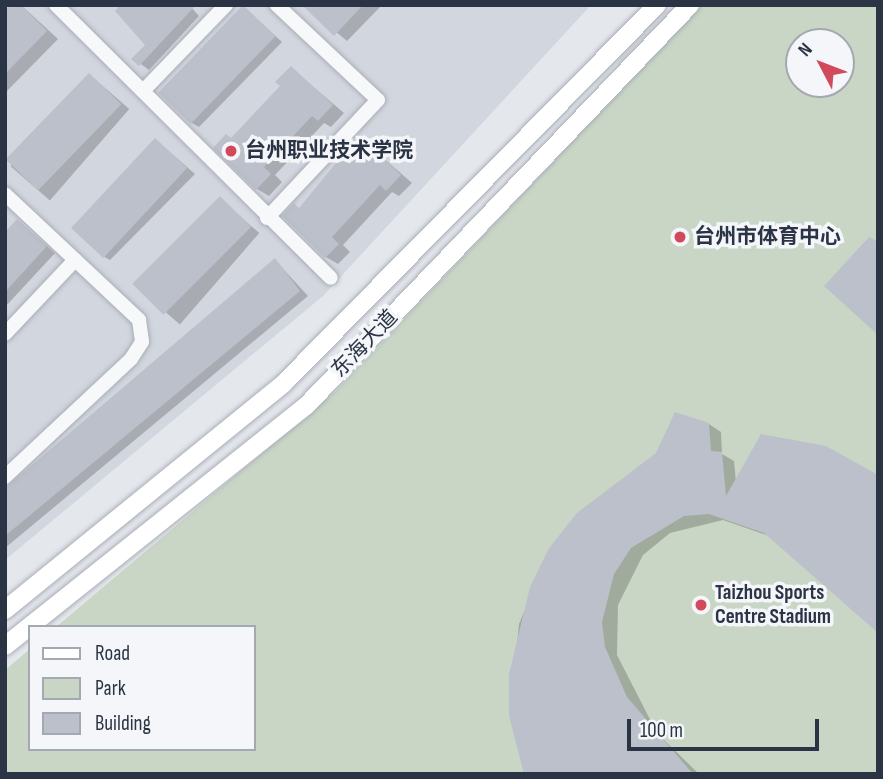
<!DOCTYPE html>
<meta charset="utf-8">
<style>
body{margin:0}
#map{position:relative;width:883px;height:779px;overflow:hidden;background:#e4e7ec;font-family:"Sofia Sans Condensed","Noto Sans SC",sans-serif}
div>[style]{position:absolute}
[style*='--x']{left:calc(var(--x)*1px);top:calc(var(--y)*1px);width:calc(var(--w)*1px);rotate:calc(var(--a)*1deg)}
.built>*{inset:0;background:#d2d6de}
.green>*{inset:0;background:#c9d6c5}
.shadow>*{inset:0;background:#0003;transform-origin:0 0}
.building>*{inset:0;background:#bbc0ca;transform-origin:0 0}
.roads{filter:drop-shadow(0 0 2px #a9aeb7) drop-shadow(0 0 2px #a9aeb7)}
.minor>*{height:14px;margin:-7px;padding:0 7px;transform-origin:7px;border-radius:7px;background:#f7f8fa}
.major>*{height:18px;margin:-9px;padding:0 9px;transform-origin:9px;border-radius:9px;background:#fff}
.dots>*{width:19px;height:19px;translate:-50% -50%;box-sizing:border-box;border:4px solid #f4f6f9;border-radius:50%}
span{translate:-50% -50%;white-space:nowrap;text-align:center;line-height:1.15;-webkit-text-stroke:7px #f4f6f9;paint-order:stroke}
.poi-label{font-size:21px;color:#2b3445;font-weight:700}
.left{translate:0 -50%;text-align:left}
.street-label{font-size:21px;color:#2b3445}
.frame{position:absolute;inset:0;border:7px solid #2b3445;pointer-events:none}
.legend{position:absolute;left:28px;top:625px;width:228px;height:126px;box-sizing:border-box;background:#f4f6f9;border:2px solid #a4a8b1;margin:0;padding:9px 12px;list-style:none;font-size:21px;color:#2b3445}
.legend li{display:flex;align-items:center;gap:14px;height:35px}
.legend b{width:35px;border:2px solid #a4a8b1}
.north{position:absolute;left:785px;top:28px;width:70px;height:70px;box-sizing:border-box;background:#f4f6f9;border:2px solid #a4a8b1;border-radius:50%;rotate:312deg;font-size:19px;font-weight:700;line-height:28px;text-align:center;color:#2b3445}
.north::after{content:'';display:block;margin:auto;width:24px;height:32px;background:#d1495b;clip-path:polygon(50% 0,100% 100%,50% 72%,0 100%)}
.scale{position:absolute;left:627px;top:719px;width:192px;height:32px;box-sizing:border-box;border:4px solid #2b3445;border-top:0;padding-left:9px;font-size:21px;line-height:24px;white-space:nowrap;color:#2b3445;-webkit-text-stroke:5px #f4f6f9;paint-order:stroke}
</style>
<div id="map">
<div class="built">
<i style="clip-path:polygon(5px 5px,591px 5px,323px 296px,5px 560px)"></i>
</div>
<div class="green">
<i style="clip-path:polygon(evenodd,702px 5px,878px 5px,878px 774px,5px 774px,5px 670px,30px 649px,30px 749px,254px 749px,254px 627px,56px 627px,337px 390px,702px 5px,799px 42px,841px 42px,841px 84px,799px 84px,799px 42px)"></i>
</div>
<div class="shadow">
<i style="clip-path:polygon(21px 5px,58px 39px,5px 93px,5px 14px)"></i>
<i style="clip-path:polygon(189px 5px,199px 16px,149px 70px,134px 59px)"></i>
<i style="clip-path:polygon(382px 5px,347px 41px,305px 6px)"></i>
<i style="clip-path:polygon(244px 7px,282px 42px,199px 127px,190px 122px)"></i>
<i style="clip-path:polygon(291px 68px,344px 113px,331px 127px,324px 123px,275px 175px,282px 182px,269px 196px,257px 189px,233px 139px,283px 86px)"></i>
<i style="left:90px;top:75px;width:52px;height:121px;rotate:41deg"></i>
<i style="clip-path:polygon(359px 137px,412px 183px,399px 196px,392px 192px,343px 245px,350px 252px,338px 264px,326px 257px,301px 209px)"></i>
<i style="clip-path:polygon(156px 140px,195px 174px,110px 260px,101px 255px)"></i>
<i style="left:220px;top:199px;width:52px;height:121px;rotate:41deg"></i>
<i style="clip-path:polygon(18px 221px,55px 253px,5px 307px,5px 235px)"></i>
<i style="clip-path:polygon(275px 260px,308px 296px,5px 548px,5px 490px)"></i>
<i style="clip-path:polygon(709px 424px,721px 432px,722px 454px,734px 461px,736px 482px,772px 537px,723px 520px,670px 533px,643px 555px,618px 605px,617px 655px,657px 733px,699px 774px,527px 774px,510px 716px,519px 624px,550px 549px)"></i>
</div>
<div class="building">
<i style="clip-path:polygon(11px 5px,21px 5px,47px 31px,5px 74px,5px 11px)"></i>
<i style="clip-path:polygon(120px 5px,196px 5px,139px 66px,131px 59px,145px 45px,115px 11px)"></i>
<i style="left:243px;top:5px;width:45px;height:122px;rotate:44deg"></i>
<i style="clip-path:polygon(302px 5px,363px 5px,334px 36px)"></i>
<i style="clip-path:polygon(291px 66px,333px 105px,318px 121px,312px 116px,264px 167px,271px 174px,256px 190px,213px 148px,226px 134px,231px 138px,280px 86px,275px 82px)"></i>
<i style="left:89px;top:73px;width:45px;height:120px;rotate:44deg"></i>
<i style="clip-path:polygon(359px 135px,401px 175px,386px 191px,380px 185px,332px 237px,339px 244px,325px 258px,282px 216px,294px 203px,299px 208px)"></i>
<i style="left:155px;top:138px;width:44px;height:123px;rotate:43deg"></i>
<i style="left:220px;top:196px;width:44px;height:124px;rotate:45deg"></i>
<i style="clip-path:polygon(17px 219px,47px 246px,5px 292px,5px 232px)"></i>
<i style="clip-path:polygon(869px 237px,878px 242px,878px 335px,824px 286px)"></i>
<i style="clip-path:polygon(275px 258px,300px 291px,5px 536px,5px 488px)"></i>
<i style="clip-path:polygon(675px 412px,709px 423px,711px 451px,722px 452px,726px 496px,761px 434px,826px 446px,878px 475px,878px 633px,764px 533px,709px 514px,684px 516px,631px 548px,614px 574px,602px 622px,605px 647px,627px 697px,693px 774px,524px 774px,509px 716px,509px 674px,530px 587px,549px 548px,577px 513px,656px 453px)"></i>
</div>
<div class="roads">
<div class="minor">
<i style="--x:56;--y:5;--w:387;--a:44.8"></i>
<i style="--x:143;--y:91;--w:120;--a:-46"></i>
<i style="--x:5;--y:194;--w:184;--a:43.2"></i>
<i style="--x:139;--y:320;--w:22;--a:82"></i>
<i style="--x:142;--y:342;--w:20;--a:123"></i>
<i style="--x:131;--y:359;--w:173;--a:136.9"></i>
<i style="--x:267;--y:218;--w:162;--a:-46.8"></i>
<i style="--x:378;--y:100;--w:139;--a:-136.8"></i>
<i style="--x:5;--y:334;--w:102;--a:-46.6"></i>
</div>
<div class="major">
<i style="--x:5;--y:610;--w:360;--a:-39.1"></i>
<i style="--x:284;--y:383;--w:531;--a:-45.38"></i>
<i style="--x:5;--y:646;--w:385;--a:-38.6"></i>
<i style="--x:306;--y:406;--w:555;--a:-46.24"></i>
</div>
</div>
<div class="dots">
<i style="left:231px;top:151px;background:#d1495b"></i>
<i style="left:680px;top:237px;background:#d1495b"></i>
<i style="left:701px;top:605px;background:#d1495b"></i>
</div>
<div class="poi-label">
<span class="left" style="left:245px;top:151px">台州职业技术学院</span>
<span class="left" style="left:694px;top:237px">台州市体育中心</span>
<span class="left" style="left:715px;top:605px">Taizhou Sports<br>Centre Stadium</span>
</div>
<div class="street-label">
<span style="left:365px;top:344px;rotate:-46deg">东海大道</span>
</div>
<div class="frame"></div>
<ul class="legend">
<li><b style="height:9px;background:#fff"></b>Road</li>
<li><b style="height:19px;background:#c9d6c5"></b>Park</li>
<li><b style="height:19px;background:#bbc0ca"></b>Building</li>
</ul>
<div class="north">N</div>
<div class="scale">100 m</div>
</div>
